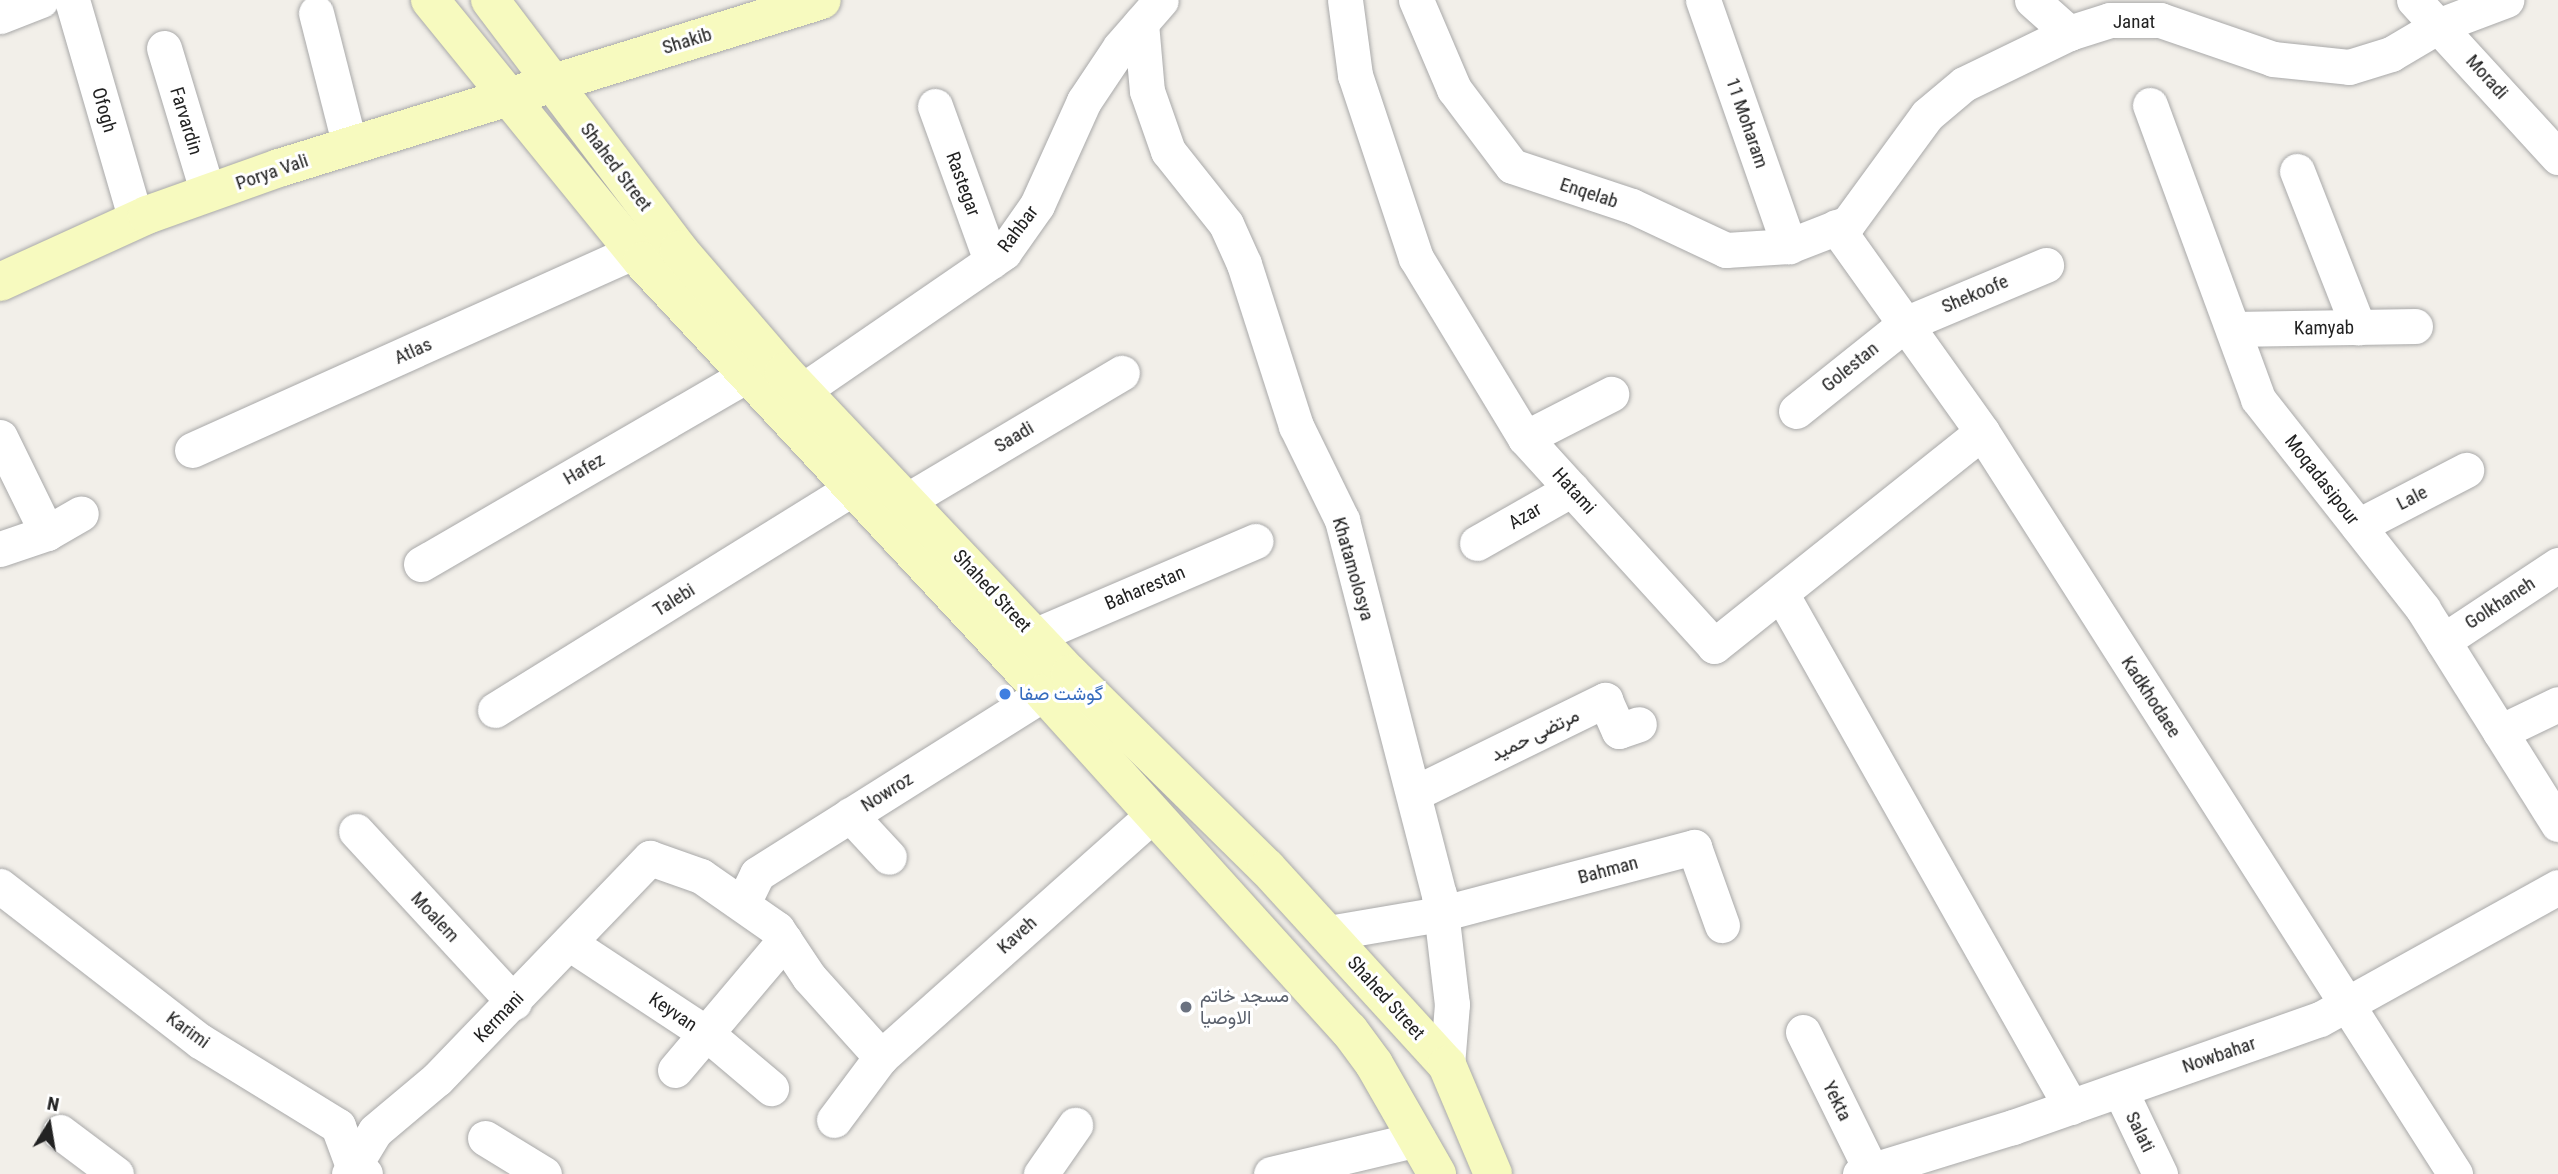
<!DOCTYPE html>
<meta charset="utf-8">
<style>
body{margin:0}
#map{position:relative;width:2558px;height:1174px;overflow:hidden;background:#f2efe9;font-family:"Roboto Condensed",Vazirmatn,sans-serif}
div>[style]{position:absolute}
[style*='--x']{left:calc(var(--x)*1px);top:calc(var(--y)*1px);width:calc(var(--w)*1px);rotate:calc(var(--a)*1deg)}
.roads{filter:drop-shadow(0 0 2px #a9a9a9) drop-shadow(0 0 2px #a9a9a9)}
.street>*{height:35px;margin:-17.5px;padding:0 17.5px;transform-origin:17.5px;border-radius:17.5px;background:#fff}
.secondary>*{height:38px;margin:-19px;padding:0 19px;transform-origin:19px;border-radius:19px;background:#f7fabf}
.dots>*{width:19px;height:19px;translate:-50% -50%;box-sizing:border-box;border:4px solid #fff;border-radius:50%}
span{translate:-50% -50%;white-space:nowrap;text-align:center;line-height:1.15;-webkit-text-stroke:6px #fff;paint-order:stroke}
.street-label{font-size:19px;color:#222}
.shop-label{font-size:19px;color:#366cbe}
.left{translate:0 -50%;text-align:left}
.worship-label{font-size:19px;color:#5b616d}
.north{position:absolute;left:14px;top:1090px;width:70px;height:70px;-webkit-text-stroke:5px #fff;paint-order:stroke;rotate:11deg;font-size:19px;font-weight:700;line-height:28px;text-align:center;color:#222}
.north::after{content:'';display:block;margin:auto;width:24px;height:32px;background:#222;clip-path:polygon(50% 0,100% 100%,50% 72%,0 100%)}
</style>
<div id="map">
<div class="roads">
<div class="street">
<i style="--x:72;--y:0;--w:229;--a:73.8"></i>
<i style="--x:1345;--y:0;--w:76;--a:82.4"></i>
<i style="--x:1355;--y:75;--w:193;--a:71.6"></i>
<i style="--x:1416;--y:258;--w:210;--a:58.8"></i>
<i style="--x:1525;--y:438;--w:281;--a:47.7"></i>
<i style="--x:1714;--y:646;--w:343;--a:-38.6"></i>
<i style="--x:1416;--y:0;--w:97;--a:66.9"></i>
<i style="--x:1454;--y:89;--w:96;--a:53"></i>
<i style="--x:1512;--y:166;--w:126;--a:18.4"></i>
<i style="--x:1632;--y:206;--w:104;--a:25.1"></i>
<i style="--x:1726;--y:250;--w:63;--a:-3.6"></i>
<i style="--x:1789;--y:246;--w:63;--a:-21.3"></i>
<i style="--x:1848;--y:223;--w:134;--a:-53.8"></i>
<i style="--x:1927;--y:115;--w:48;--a:-40"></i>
<i style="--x:1964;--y:84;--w:117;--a:-25.9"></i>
<i style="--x:2069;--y:33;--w:43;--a:-17.6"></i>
<i style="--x:2110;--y:20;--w:50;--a:0"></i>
<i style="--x:2160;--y:20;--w:120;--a:19"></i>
<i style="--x:2273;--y:59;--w:76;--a:6"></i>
<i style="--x:2349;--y:67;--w:44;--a:-17.2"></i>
<i style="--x:2391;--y:54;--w:57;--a:-30.6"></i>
<i style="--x:2440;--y:25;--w:71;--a:-20.7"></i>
<i style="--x:1703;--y:0;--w:261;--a:70.7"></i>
<i style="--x:2032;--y:0;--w:50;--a:41.7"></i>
<i style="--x:2414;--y:0;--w:213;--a:47.5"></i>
<i style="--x:316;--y:13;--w:137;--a:75.7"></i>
<i style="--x:0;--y:16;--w:44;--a:-21.3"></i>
<i style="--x:1141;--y:23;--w:68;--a:85"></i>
<i style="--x:1147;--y:91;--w:64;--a:70.7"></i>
<i style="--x:1168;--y:151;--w:93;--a:51.5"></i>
<i style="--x:1226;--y:224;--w:44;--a:65.8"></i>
<i style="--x:1244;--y:264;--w:170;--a:72.2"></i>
<i style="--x:1296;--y:426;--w:105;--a:63.9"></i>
<i style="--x:1342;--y:520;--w:386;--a:75.5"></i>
<i style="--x:1439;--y:894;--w:111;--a:83.3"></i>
<i style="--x:1452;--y:1004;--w:61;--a:94.7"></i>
<i style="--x:164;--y:48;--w:152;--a:73.2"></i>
<i style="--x:2150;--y:105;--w:313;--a:69.8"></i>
<i style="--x:2258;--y:399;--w:267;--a:51.8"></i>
<i style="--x:2423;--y:609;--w:254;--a:57.9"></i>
<i style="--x:935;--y:106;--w:165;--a:70.1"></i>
<i style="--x:2297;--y:171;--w:168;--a:68.6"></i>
<i style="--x:1836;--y:227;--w:252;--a:54.5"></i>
<i style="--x:1982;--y:432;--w:880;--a:57.48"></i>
<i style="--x:2233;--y:329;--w:182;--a:-0.9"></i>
<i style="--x:802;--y:391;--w:245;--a:-34.5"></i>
<i style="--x:1004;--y:252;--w:57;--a:-54.9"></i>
<i style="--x:1037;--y:205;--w:114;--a:-65.7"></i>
<i style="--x:1084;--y:101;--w:65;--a:-56.3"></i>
<i style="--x:1120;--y:47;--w:62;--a:-48.9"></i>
<i style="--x:1796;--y:411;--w:139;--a:-38.6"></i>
<i style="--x:1905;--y:324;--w:153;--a:-22.7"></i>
<i style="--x:0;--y:437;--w:107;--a:63.9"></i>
<i style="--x:1525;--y:438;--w:97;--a:-27.1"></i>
<i style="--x:192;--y:450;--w:485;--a:-24.2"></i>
<i style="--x:906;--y:501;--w:251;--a:-30.7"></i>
<i style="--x:2358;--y:526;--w:122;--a:-27.4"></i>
<i style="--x:1477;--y:543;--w:109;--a:-29.6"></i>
<i style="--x:0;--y:549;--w:50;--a:-18.8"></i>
<i style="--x:47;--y:533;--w:39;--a:-30"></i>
<i style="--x:421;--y:564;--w:377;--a:-30.1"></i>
<i style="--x:1782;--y:595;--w:588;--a:60.56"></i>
<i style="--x:1034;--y:636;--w:241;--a:-23.2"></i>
<i style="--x:2443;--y:641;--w:138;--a:-33.5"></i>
<i style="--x:495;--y:710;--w:420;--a:-31.8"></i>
<i style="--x:2500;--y:732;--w:64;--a:-25.8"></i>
<i style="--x:1415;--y:793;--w:212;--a:-26.1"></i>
<i style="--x:1605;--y:700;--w:34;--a:66"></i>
<i style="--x:1619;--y:731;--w:21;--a:-19"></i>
<i style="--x:850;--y:815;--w:57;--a:47.1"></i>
<i style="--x:356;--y:831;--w:233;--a:47.3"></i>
<i style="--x:0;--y:886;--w:253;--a:37.8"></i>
<i style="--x:200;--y:1041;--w:162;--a:31.6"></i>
<i style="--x:338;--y:1126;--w:46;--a:69.6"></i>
<i style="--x:354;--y:1169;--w:12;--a:24"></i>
<i style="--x:743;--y:903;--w:32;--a:-64"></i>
<i style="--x:757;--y:874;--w:339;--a:-32.2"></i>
<i style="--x:1328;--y:933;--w:114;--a:-9.6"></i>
<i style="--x:1440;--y:914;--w:263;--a:-14.8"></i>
<i style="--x:1694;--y:847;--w:83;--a:70.3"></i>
<i style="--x:569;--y:943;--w:165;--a:33.4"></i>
<i style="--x:707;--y:1034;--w:84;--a:40.2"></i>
<i style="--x:1803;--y:1032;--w:158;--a:63.8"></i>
<i style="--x:675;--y:1070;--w:170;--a:-49.8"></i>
<i style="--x:2120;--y:1090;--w:93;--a:64.5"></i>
<i style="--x:834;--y:1120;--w:79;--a:-53.3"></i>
<i style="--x:881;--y:1057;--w:365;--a:-41.7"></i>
<i style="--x:60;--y:1132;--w:70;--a:36.9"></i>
<i style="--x:485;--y:1138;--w:69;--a:31.4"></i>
<i style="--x:349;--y:1174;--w:50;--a:-58.8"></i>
<i style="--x:375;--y:1131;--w:81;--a:-40"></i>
<i style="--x:437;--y:1079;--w:307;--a:-46.1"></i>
<i style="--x:650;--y:858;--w:54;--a:19.4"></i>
<i style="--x:701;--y:876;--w:93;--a:34.9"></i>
<i style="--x:777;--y:929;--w:58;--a:56.3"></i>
<i style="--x:809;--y:977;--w:108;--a:48"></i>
<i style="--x:1041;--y:1174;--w:60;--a:-55.2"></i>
<i style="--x:1271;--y:1174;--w:151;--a:-13.4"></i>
<i style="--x:1860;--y:1174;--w:160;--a:-17.1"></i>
<i style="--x:2013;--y:1127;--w:325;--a:-19.4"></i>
<i style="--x:2320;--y:1019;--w:272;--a:-29"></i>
</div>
<div class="secondary">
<i style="--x:430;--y:0;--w:336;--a:50.9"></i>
<i style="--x:642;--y:261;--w:590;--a:47.06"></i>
<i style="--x:1044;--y:693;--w:455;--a:47.9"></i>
<i style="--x:1349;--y:1030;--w:42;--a:53.7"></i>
<i style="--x:1374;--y:1064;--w:127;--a:60.2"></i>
<i style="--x:490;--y:0;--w:313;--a:52.9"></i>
<i style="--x:679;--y:250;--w:161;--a:49.3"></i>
<i style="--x:784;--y:372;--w:416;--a:46.6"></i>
<i style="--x:1070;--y:674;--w:276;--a:44.6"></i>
<i style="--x:1267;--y:868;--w:267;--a:47.6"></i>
<i style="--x:1447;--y:1065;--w:118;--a:67.1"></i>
<i style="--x:0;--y:282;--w:162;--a:-24.5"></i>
<i style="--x:147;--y:215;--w:140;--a:-19.6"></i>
<i style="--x:279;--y:168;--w:568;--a:-17.19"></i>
</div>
</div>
<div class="dots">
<i style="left:1005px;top:694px;background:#3f7fe0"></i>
<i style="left:1186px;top:1007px;background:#6b7280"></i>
</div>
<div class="street-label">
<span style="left:2134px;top:22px">Janat</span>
<span style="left:687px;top:41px;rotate:-17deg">Shakib</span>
<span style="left:2487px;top:77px;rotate:48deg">Moradi</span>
<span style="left:104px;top:110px;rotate:74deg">Ofogh</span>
<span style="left:186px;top:121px;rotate:73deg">Farvardin</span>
<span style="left:1747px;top:123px;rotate:71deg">11 Moharam</span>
<span style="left:616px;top:167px;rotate:53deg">Shahed Street</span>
<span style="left:272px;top:172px;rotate:-19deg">Porya Vali</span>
<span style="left:963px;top:184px;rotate:70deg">Rastegar</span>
<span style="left:1589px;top:193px;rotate:18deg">Enqelab</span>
<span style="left:1018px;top:229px;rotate:-53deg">Rahbar</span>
<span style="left:1975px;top:294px;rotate:-23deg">Shekoofe</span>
<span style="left:2324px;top:328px;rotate:-1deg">Kamyab</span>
<span style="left:413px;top:351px;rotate:-24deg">Atlas</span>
<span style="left:1850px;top:367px;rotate:-39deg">Golestan</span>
<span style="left:1014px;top:437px;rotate:-31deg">Saadi</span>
<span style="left:584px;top:469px;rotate:-30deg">Hafez</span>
<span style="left:2322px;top:480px;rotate:52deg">Moqadasipour</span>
<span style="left:1574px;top:491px;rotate:48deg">Hatami</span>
<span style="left:2412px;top:498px;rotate:-27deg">Lale</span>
<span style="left:1525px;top:516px;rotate:-30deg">Azar</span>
<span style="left:1353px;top:569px;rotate:74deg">Khatamolosya</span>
<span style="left:1145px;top:588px;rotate:-23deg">Baharestan</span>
<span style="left:992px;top:591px;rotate:47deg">Shahed Street</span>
<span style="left:674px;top:600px;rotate:-32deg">Talebi</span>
<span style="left:2500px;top:603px;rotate:-33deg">Golkhaneh</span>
<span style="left:2151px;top:697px;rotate:57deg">Kadkhodaee</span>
<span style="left:1535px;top:735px;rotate:-26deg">مرتضی حمید</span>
<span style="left:887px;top:792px;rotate:-32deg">Nowroz</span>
<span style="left:1608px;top:870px;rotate:-15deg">Bahman</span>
<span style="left:435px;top:917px;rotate:47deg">Moalem</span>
<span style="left:1017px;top:935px;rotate:-42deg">Kaveh</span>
<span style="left:1386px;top:998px;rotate:48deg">Shahed Street</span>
<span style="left:673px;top:1012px;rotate:34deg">Keyvan</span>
<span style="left:499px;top:1017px;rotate:-46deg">Kermani</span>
<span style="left:188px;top:1030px;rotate:36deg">Karimi</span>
<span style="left:2219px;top:1055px;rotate:-19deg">Nowbahar</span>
<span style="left:1837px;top:1101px;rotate:64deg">Yekta</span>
<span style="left:2140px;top:1132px;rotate:64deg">Salati</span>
</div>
<div class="shop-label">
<span class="left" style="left:1019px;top:694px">گوشت صفا</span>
</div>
<div class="worship-label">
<span class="left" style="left:1200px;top:1007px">مسجد خاتم<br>الاوصیا</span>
</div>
<div class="north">N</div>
</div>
